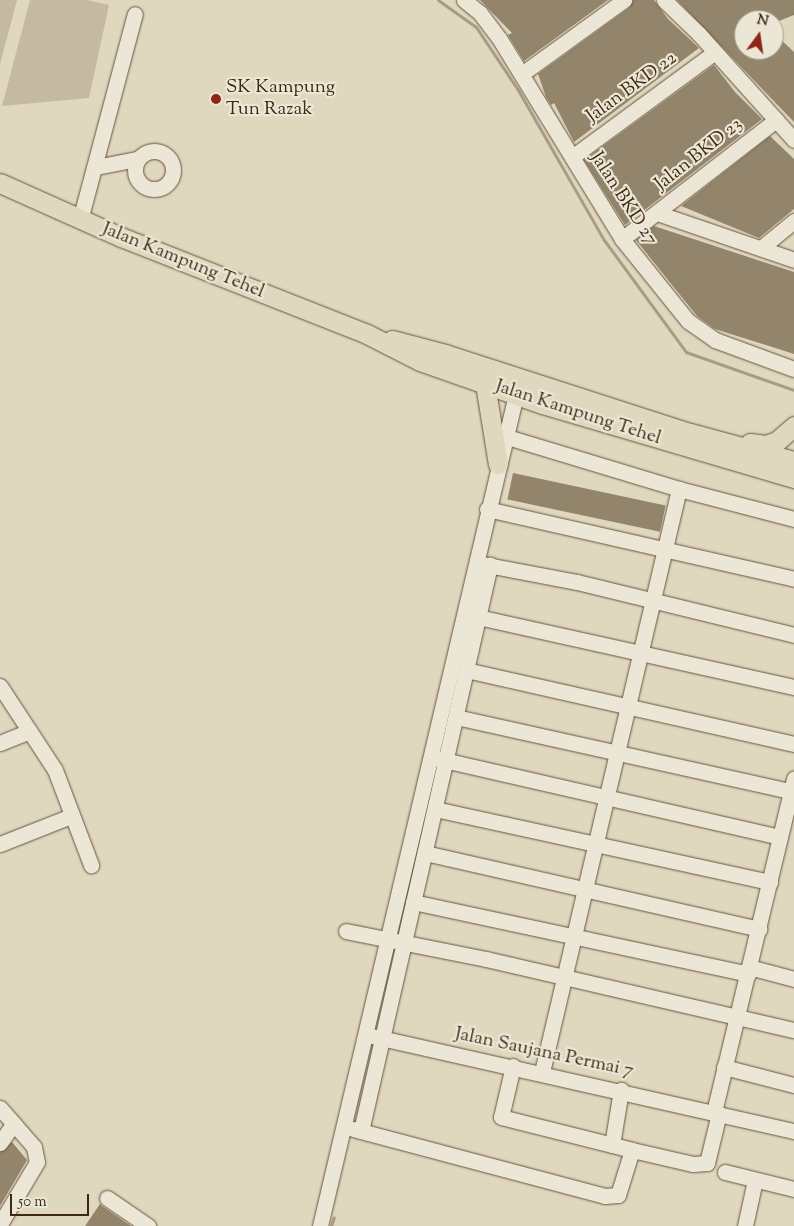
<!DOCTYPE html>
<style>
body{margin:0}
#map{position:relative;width:794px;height:1226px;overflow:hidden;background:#e0d8be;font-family:"Sorts Mill Goudy",serif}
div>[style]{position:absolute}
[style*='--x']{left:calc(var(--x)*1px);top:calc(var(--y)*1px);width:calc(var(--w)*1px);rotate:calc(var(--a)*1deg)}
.green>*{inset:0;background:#c5baa1}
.stream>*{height:3px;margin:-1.5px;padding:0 1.5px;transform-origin:1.5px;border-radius:1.5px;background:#a99c84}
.building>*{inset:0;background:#93846c;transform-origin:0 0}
.roads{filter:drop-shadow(0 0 1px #67543e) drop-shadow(0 0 1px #67543e)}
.minor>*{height:15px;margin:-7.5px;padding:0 7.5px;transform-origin:7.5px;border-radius:7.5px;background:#ebe6d5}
.minor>.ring{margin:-7.5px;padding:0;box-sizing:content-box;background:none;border:15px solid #ebe6d5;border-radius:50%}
.major>*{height:19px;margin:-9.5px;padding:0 9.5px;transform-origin:9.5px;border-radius:9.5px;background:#e0d8be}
.dots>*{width:14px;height:14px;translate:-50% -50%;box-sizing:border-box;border:2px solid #ebe6d5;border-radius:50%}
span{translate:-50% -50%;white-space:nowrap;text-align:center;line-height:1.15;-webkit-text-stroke:4.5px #ebe6d5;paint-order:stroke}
.poi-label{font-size:19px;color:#3f2813}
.left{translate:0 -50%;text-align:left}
.street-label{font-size:19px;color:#3f2813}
.north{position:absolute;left:734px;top:10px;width:50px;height:50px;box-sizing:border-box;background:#ebe6d5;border:1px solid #a69a87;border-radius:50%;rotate:14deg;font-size:14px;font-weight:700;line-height:20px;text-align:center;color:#3f2813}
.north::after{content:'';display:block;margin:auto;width:18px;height:22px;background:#8f2418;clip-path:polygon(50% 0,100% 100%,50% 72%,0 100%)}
.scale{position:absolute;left:10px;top:1194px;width:79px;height:22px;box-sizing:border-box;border:2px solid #3f2813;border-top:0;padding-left:6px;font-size:15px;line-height:18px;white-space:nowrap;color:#3f2813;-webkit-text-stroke:4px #ebe6d5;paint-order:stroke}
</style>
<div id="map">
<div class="green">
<i style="clip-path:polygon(0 0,17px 0,0 64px)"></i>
<i style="clip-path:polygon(30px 0,87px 0,109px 5px,89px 98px,2px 106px)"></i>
</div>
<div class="stream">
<i style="--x:438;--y:0;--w:47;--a:35.4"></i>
<i style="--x:476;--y:27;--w:76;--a:56.3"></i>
<i style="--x:518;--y:90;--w:173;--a:60.2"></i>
<i style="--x:604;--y:240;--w:139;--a:53.8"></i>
<i style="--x:686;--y:352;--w:114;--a:19.4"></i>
<i style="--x:331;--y:1226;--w:9;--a:-72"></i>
</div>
<div class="building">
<i style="clip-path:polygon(480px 0,608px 0,524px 61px,508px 35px,512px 33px)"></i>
<i style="clip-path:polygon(633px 0,654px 0,668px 19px,699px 48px,574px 142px,554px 103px,551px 105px,546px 97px,538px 74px,629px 8px)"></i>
<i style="clip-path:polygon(677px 0,794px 0,794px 15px,774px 23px,774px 20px,744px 20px,744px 50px,774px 50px,774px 33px,794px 52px,794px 122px)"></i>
<i style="clip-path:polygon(714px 65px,735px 92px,762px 119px,625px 225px,584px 160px)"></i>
<i style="clip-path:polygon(770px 136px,794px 159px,794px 209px,759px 238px,681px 206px)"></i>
<i style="clip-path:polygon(654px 226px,794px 272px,794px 354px,715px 329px,697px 316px,636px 240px)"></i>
<i style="left:513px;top:473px;width:156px;height:27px;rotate:12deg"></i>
<i style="clip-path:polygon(12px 1142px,27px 1160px,0 1206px,0 1152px)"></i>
<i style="clip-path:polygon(100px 1204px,102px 1206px,131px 1226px,85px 1226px)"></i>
</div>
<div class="roads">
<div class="minor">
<i style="--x:464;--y:0;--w:21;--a:39"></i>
<i style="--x:480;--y:13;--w:31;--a:53"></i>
<i style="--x:499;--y:38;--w:236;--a:58.5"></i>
<i style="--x:622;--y:239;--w:105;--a:51.2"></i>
<i style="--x:688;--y:321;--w:33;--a:35"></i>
<i style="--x:715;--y:340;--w:84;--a:20.2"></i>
<i style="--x:664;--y:0;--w:49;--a:44.2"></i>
<i style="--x:699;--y:34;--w:142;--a:48.1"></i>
<i style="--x:523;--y:73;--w:125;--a:-35.9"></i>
<i class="ring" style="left:135px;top:151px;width:23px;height:23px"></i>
<i style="--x:572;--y:157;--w:177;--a:-36.3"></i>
<i style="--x:96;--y:167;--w:42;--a:-11"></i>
<i style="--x:657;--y:213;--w:145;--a:18.9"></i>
<i style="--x:80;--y:220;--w:213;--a:-75.1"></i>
<i style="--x:622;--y:239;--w:195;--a:-37.7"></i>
<i style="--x:761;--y:248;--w:43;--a:-39.3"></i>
<i style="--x:504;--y:436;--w:183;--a:16.8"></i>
<i style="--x:679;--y:489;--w:119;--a:14.6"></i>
<i style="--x:487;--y:509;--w:315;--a:12.8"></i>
<i style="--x:482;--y:564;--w:97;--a:10.7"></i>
<i style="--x:577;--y:582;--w:223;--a:13.7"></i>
<i style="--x:478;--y:617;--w:324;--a:12.5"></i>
<i style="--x:466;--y:670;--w:336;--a:12.7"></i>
<i style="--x:0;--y:686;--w:100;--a:56.8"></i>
<i style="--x:55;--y:770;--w:102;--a:69.2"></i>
<i style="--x:456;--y:717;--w:343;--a:12.5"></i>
<i style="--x:0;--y:743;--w:32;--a:-22"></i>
<i style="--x:435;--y:758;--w:354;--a:12.9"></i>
<i style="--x:435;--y:809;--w:343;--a:12.3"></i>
<i style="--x:0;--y:844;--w:76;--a:-21.5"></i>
<i style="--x:425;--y:853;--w:343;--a:12.8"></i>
<i style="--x:413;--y:902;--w:343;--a:12.1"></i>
<i style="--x:346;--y:931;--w:143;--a:11.3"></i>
<i style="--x:486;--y:959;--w:316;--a:13"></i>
<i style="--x:749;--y:967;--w:47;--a:14.9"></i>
<i style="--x:372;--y:1036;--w:433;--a:12.7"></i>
<i style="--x:513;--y:1066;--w:52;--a:103.2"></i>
<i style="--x:501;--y:1117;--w:135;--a:14.1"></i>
<i style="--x:724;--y:1067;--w:72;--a:14.4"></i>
<i style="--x:542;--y:1072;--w:599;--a:-76.78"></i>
<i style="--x:0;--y:1108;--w:52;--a:48.9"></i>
<i style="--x:34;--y:1147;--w:15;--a:79"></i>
<i style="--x:37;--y:1162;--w:72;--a:120.8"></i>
<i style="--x:714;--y:1112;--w:343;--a:-76.5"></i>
<i style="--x:353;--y:1129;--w:261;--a:14.9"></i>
<i style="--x:605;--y:1196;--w:13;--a:-4"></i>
<i style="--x:618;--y:1195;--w:47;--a:-72.7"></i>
<i style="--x:632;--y:1150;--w:63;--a:12.9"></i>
<i style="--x:693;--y:1164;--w:14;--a:-4"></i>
<i style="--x:707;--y:1163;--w:51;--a:-76.5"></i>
<i style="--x:361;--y:1131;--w:581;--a:-77.16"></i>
<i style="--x:0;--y:1143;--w:24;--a:-55"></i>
<i style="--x:612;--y:1145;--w:56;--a:-80.7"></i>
<i style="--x:725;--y:1172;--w:71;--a:13.8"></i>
<i style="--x:107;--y:1198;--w:50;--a:34.3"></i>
<i style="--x:320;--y:1226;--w:863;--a:-76.74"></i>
<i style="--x:745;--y:1226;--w:47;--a:-77.7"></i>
</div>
<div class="major">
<i style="--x:0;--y:183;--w:133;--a:24.1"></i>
<i style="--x:121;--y:237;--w:264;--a:21.5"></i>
<i style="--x:367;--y:334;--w:59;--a:27"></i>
<i style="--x:420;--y:361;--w:129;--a:19.4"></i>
<i style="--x:542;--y:404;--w:263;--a:16.4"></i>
<i style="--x:392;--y:340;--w:55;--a:14.8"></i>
<i style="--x:445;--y:354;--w:257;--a:17.9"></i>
<i style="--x:690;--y:433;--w:108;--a:15.1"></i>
<i style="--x:485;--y:384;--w:81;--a:80.8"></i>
<i style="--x:750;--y:443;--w:16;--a:7"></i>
<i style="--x:766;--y:445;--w:12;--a:-20"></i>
<i style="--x:777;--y:441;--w:23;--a:-41"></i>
</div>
</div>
<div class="dots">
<i style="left:216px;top:99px;background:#8f2418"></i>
</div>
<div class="poi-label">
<span class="left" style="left:226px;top:99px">SK Kampung<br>Tun Razak</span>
</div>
<div class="street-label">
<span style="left:632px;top:88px;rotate:-36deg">Jalan BKD 22</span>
<span style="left:699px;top:155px;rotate:-38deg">Jalan BKD 23</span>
<span style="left:623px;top:199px;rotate:57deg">Jalan BKD 27</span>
<span style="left:183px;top:261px;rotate:22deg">Jalan Kampung Tehel</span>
<span style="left:578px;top:413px;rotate:18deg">Jalan Kampung Tehel</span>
<span style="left:544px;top:1053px;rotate:12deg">Jalan Saujana Permai 7</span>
</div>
<div class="north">N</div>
<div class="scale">50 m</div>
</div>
